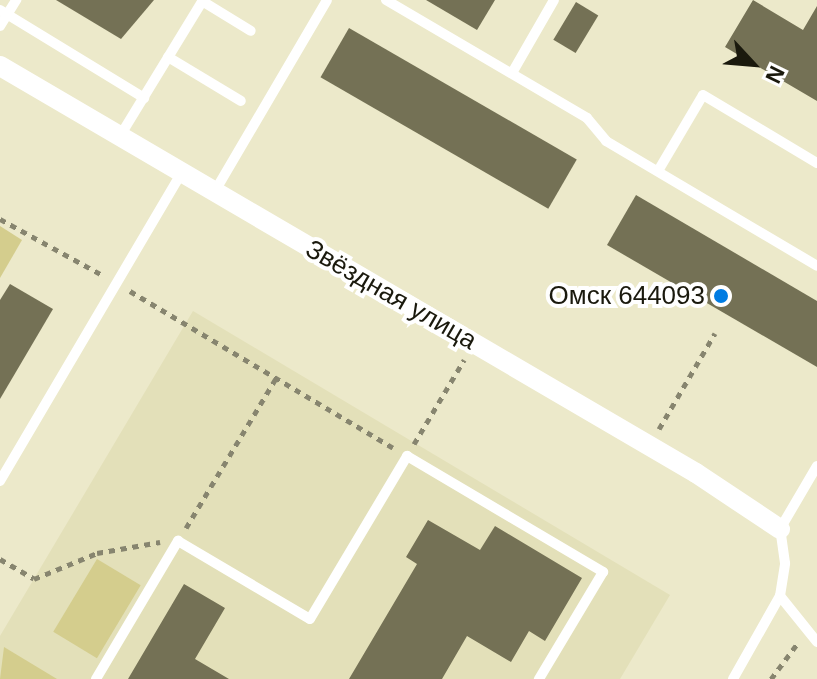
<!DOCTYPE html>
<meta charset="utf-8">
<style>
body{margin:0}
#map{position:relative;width:817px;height:679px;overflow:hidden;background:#ece9ca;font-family:Arial,sans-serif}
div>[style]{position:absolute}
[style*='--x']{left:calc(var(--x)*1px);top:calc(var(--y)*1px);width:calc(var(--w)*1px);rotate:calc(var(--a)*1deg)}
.built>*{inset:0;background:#e3e0b9}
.green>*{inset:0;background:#d4cd8d;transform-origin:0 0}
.building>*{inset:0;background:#747155;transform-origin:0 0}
.path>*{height:5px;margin-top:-2.5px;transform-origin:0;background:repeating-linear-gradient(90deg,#87856f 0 6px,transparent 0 12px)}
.lane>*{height:10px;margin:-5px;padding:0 5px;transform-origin:5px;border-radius:5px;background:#fff}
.street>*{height:20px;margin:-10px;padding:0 10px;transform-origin:10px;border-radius:10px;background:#fff}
.dots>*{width:22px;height:22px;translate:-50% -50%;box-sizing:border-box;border:4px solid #fff;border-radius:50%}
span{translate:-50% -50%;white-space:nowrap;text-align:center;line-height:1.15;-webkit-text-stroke:8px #fff;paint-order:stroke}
.street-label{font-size:26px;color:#1a190d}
.poi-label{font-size:26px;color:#1a190d}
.right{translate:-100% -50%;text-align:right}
.north{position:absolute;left:713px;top:24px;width:80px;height:80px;-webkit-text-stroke:6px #fff;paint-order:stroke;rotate:116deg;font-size:22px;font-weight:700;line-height:32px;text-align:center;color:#1a190d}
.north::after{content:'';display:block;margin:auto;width:28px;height:36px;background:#1a190d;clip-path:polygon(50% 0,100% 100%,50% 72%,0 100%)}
</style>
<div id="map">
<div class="built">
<i style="clip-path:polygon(193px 311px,670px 595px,620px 679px,0 679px,0 636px)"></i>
</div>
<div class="green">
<i style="clip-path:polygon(0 226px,22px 240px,0 278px)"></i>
<i style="left:97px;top:559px;width:51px;height:85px;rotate:31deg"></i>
<i style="clip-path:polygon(4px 647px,57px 679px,0 679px)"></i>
</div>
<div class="building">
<i style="clip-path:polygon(56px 0,154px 0,121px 39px)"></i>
<i style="clip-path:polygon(426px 0,495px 0,477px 30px)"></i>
<i style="clip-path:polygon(753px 0,803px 30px,817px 6px,817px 101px,725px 47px)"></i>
<i style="left:576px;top:2px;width:26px;height:44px;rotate:31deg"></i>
<i style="left:349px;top:28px;width:263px;height:57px;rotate:30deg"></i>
<i style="clip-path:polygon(636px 195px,817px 301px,817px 367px,607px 245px)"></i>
<i style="clip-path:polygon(10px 284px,53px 309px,0 399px,0 300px)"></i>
<i style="clip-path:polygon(428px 520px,480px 550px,495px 526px,582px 578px,545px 641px,529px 631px,511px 662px,467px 636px,442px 679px,349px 679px,417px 564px,406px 557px)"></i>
<i style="clip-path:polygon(184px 584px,225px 608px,195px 659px,229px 679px,128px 679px)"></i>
</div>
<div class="path">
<i style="--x:0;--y:219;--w:119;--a:28.7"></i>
<i style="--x:130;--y:291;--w:306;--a:30.8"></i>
<i style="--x:659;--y:429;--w:111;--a:-59.7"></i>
<i style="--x:414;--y:444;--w:98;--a:-59.2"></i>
<i style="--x:186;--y:528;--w:175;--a:-59"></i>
<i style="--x:0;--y:559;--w:39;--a:30"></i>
<i style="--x:34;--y:579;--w:68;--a:-22.4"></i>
<i style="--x:97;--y:553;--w:64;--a:-9.9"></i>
<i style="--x:771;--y:679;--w:44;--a:-53.4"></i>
</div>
<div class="lane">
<i style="--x:386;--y:0;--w:233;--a:30.4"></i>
<i style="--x:587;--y:118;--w:30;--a:50"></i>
<i style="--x:606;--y:141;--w:245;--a:30.6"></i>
<i style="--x:202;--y:1;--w:57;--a:31.5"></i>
<i style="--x:0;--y:10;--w:169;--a:31.4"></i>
<i style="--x:0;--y:26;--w:31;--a:-58"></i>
<i style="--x:168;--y:57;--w:85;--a:31.1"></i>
<i style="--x:512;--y:73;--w:84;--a:-60.1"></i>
<i style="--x:120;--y:136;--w:159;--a:-58.6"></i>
<i style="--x:658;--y:171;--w:88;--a:-59.4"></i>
<i style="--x:703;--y:95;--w:133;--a:30.8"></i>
<i style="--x:215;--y:191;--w:221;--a:-59.6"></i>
<i style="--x:0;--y:481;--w:359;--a:-59.5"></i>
<i style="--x:780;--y:596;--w:59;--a:51.2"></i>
<i style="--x:96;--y:679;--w:161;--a:-59.3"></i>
<i style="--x:178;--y:541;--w:153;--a:30.6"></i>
<i style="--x:310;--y:619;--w:190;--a:-59.2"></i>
<i style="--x:407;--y:456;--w:228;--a:30.6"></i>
<i style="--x:603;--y:572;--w:125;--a:120.9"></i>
<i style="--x:733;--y:679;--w:95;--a:-60.5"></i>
<i style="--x:780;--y:596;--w:33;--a:-81"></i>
<i style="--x:785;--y:563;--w:34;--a:-98"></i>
<i style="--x:780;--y:529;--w:73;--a:-59.6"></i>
</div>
<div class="street">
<i style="--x:0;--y:66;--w:806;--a:30.32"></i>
<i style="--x:696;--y:473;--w:101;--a:33.7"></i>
</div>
<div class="dots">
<i style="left:721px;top:296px;background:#007ce2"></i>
</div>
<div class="street-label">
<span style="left:391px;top:295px;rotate:30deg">Звёздная улица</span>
</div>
<div class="poi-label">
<span class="right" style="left:705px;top:296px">Омск 644093</span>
</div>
<div class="north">N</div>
</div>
